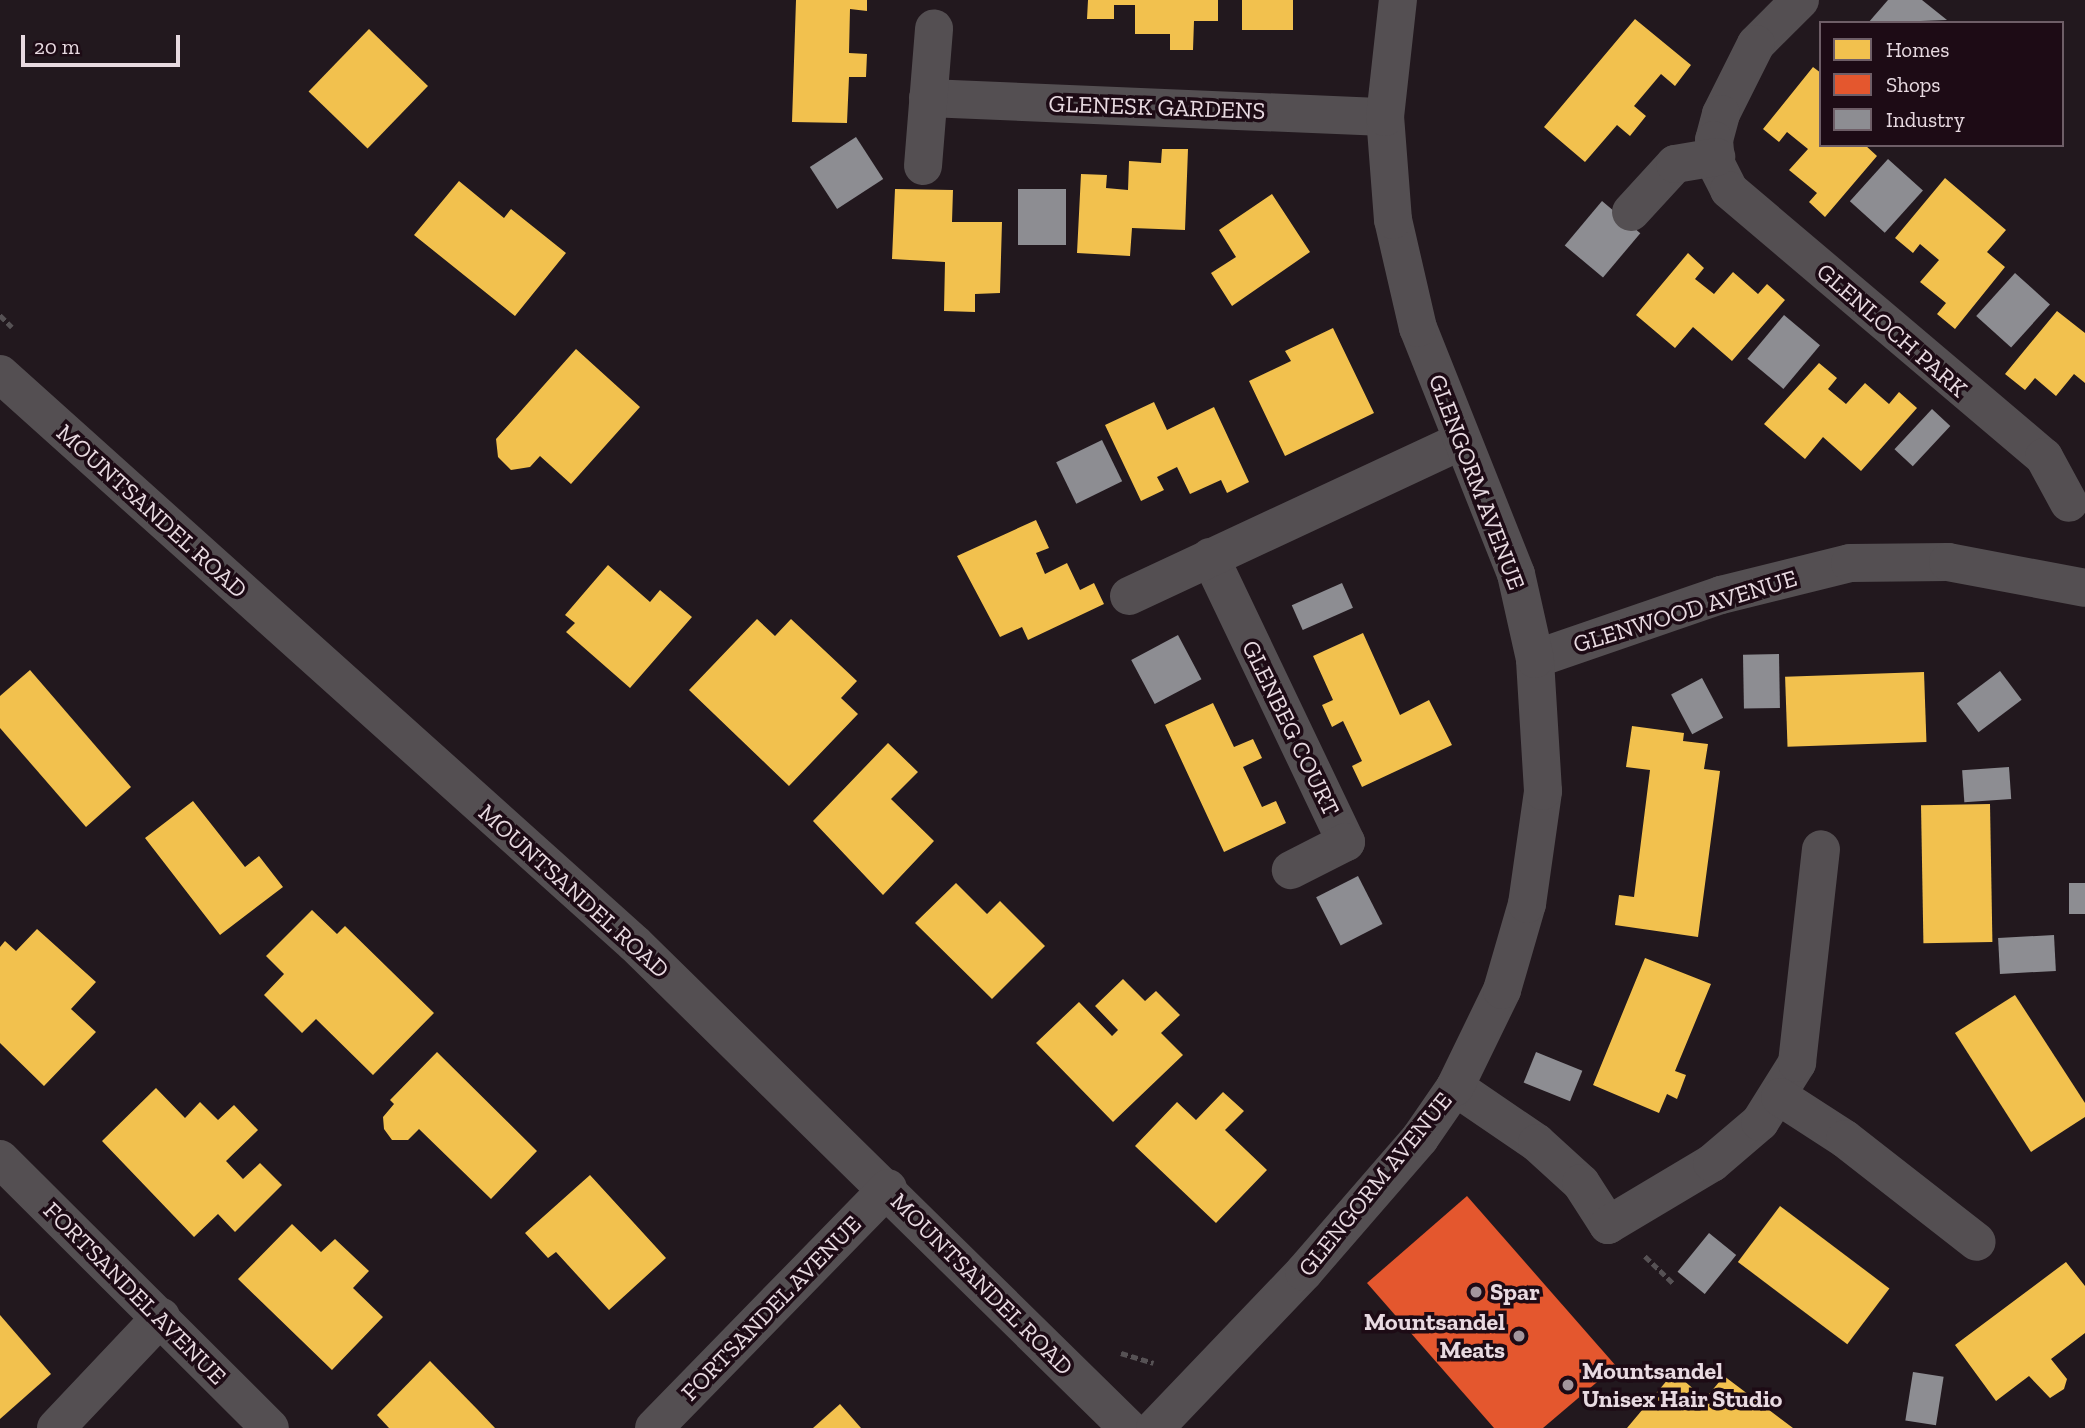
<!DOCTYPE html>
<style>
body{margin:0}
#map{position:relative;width:2085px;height:1428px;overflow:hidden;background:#22181e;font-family:"Zilla Slab",serif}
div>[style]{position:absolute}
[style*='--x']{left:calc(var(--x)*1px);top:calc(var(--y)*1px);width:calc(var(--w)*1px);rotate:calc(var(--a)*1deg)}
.homes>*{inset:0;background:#f2c14e;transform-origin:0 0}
.shops>*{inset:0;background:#e4572e}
.industry>*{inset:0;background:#8d8d92;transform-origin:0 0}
.path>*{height:4.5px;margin-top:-2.25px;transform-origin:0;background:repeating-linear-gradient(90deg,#565154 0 7px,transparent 0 10.5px)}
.minor>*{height:38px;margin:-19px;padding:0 19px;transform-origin:19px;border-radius:19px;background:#544f52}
.dots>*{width:19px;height:19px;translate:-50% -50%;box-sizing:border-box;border:4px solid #1d0b15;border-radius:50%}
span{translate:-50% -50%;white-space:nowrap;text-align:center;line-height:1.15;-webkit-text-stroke:7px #1d0b15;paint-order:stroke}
.street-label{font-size:24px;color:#e8dae1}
.poi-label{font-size:24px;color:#e8dae1;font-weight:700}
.left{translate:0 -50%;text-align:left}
.right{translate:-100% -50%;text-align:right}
.legend{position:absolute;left:1819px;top:21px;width:245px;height:126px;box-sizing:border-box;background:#1d0b15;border:2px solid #6e5e67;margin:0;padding:9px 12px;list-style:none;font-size:21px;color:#e8dae1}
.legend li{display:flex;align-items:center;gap:14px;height:35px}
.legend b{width:35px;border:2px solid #6e5e67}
.scale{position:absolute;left:21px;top:35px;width:159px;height:32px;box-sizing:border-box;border:4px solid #e8dae1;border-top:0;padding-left:9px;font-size:21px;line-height:24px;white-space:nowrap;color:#e8dae1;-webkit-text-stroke:5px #1d0b15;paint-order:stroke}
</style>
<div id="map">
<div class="homes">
<i style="clip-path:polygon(796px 0,867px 0,867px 11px,850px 9px,849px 53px,867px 54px,866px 77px,849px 77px,847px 123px,792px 122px)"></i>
<i style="clip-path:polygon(1088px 0,1218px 0,1218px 21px,1194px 21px,1193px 50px,1170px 50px,1170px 34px,1135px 34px,1135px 5px,1114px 5px,1114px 19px,1087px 19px)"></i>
<i style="left:1242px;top:0;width:51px;height:30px"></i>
<i style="clip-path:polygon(1635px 19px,1691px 65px,1675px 86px,1661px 74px,1634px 106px,1646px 116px,1630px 136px,1617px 125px,1585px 162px,1544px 127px)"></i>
<i style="left:369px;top:29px;width:82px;height:87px;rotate:44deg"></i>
<i style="clip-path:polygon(1813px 67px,1821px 73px,1821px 145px,1865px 145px,1877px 156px,1825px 217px,1809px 202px,1817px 193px,1789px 170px,1808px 149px,1787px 132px,1779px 142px,1763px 129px)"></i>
<i style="clip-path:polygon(1162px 149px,1188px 149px,1185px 230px,1132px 228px,1130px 256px,1077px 253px,1081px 174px,1107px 175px,1106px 188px,1128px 190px,1129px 161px,1161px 163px)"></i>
<i style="clip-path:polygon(1945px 178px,2006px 230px,1987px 252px,2005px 267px,1955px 329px,1937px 314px,1946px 303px,1920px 282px,1939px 260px,1920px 244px,1913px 253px,1895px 238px)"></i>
<i style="clip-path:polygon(459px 181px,504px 218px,511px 209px,566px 253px,515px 316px,414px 235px)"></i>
<i style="clip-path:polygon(895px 189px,953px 190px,952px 222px,1002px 222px,1000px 293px,975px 294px,975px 312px,944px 311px,945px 262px,892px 259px)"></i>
<i style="clip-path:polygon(1272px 194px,1310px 252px,1232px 306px,1211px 273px,1236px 257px,1219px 230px)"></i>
<i style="clip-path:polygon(1688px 253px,1704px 268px,1695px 279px,1714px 294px,1733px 272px,1758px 294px,1767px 284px,1785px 300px,1732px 361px,1693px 327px,1675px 348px,1636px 315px)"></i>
<i style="clip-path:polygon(2057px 311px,2085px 333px,2085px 383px,2074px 374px,2056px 396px,2035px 378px,2025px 390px,2005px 374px)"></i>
<i style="clip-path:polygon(1333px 328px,1374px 413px,1285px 456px,1249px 381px,1291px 361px,1285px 351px)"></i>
<i style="clip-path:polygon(576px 349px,640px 407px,571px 484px,540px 456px,530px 467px,511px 470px,498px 457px,496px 439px)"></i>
<i style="clip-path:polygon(1819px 363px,1837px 378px,1828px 389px,1846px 404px,1865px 383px,1889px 404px,1899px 392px,1917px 408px,1861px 471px,1823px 437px,1805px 459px,1764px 424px)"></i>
<i style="clip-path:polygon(1154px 402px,1167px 430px,1214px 407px,1249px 482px,1227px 493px,1221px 480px,1190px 494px,1177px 467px,1157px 477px,1164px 490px,1141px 501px,1105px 425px)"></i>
<i style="clip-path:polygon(1036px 520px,1049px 548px,1036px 553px,1045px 574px,1067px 563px,1080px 590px,1094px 583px,1104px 604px,1028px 640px,1022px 627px,1000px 637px,957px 556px)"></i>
<i style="clip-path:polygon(608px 565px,650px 602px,660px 590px,692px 617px,630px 688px,566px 632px,575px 623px,565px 615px)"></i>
<i style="clip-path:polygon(757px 619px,775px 636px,791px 619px,857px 681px,841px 698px,858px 714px,789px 786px,689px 690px)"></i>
<i style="clip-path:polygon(1363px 633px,1400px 715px,1429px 700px,1452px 745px,1362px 787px,1352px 766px,1362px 761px,1343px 721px,1332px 727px,1322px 705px,1333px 700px,1313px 656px)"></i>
<i style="clip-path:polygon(30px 670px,131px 787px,86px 827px,0 728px,0 696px)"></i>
<i style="left:1924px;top:672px;width:70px;height:139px;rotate:88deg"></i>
<i style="clip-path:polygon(1213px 703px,1234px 747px,1253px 739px,1262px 758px,1243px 767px,1262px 807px,1276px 801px,1286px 823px,1224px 852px,1165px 725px)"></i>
<i style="clip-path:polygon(1632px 726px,1684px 733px,1683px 741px,1708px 744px,1704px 769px,1720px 771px,1698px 937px,1615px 925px,1619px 895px,1634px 897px,1650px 770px,1626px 767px)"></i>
<i style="clip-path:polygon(888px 743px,918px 772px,891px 799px,934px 841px,883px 895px,813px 821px)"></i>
<i style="clip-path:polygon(193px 801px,245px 867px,259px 856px,283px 887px,220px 935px,145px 838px)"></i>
<i style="left:1990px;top:804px;width:138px;height:69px;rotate:89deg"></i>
<i style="clip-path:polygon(956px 883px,987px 914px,1000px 901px,1045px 946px,992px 999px,915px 923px)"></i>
<i style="clip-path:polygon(312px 910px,337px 934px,345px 926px,434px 1013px,373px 1075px,316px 1019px,302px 1033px,264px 995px,284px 974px,266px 956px)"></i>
<i style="clip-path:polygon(37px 929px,96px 982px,71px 1009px,96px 1032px,44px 1086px,0 1043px,0 947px,5px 941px,16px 951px)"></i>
<i style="clip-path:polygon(1645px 958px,1711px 984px,1675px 1071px,1686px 1075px,1677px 1099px,1667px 1094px,1659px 1113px,1593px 1085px)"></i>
<i style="clip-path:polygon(1123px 979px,1145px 1001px,1156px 991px,1180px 1015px,1161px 1033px,1183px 1055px,1113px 1122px,1036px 1043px,1079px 1002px,1112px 1036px,1118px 1030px,1095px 1006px)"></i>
<i style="clip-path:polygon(2015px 995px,2085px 1103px,2085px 1117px,2031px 1152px,1955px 1033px)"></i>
<i style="clip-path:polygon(437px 1052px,537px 1151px,491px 1199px,419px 1129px,408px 1140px,392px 1140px,384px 1129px,383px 1117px,394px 1104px,390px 1100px)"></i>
<i style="clip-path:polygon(156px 1088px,185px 1118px,200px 1102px,218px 1120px,234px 1105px,258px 1130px,226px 1161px,243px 1179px,260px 1163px,282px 1185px,235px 1232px,218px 1214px,194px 1237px,102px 1141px)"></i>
<i style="clip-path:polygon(1223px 1092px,1244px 1111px,1225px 1130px,1267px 1170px,1216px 1223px,1135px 1146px,1177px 1102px,1196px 1120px)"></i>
<i style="clip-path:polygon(590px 1175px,666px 1258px,609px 1310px,556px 1252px,548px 1258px,525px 1233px)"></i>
<i style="left:1780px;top:1206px;width:137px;height:70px;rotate:37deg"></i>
<i style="clip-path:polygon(292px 1224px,321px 1252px,335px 1239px,369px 1271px,353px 1288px,383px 1317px,332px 1370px,238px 1279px)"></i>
<i style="clip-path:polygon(2066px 1262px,2085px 1286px,2085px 1333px,2051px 1359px,2067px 1379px,2064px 1389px,2050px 1398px,2029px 1376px,1996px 1401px,1955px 1345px)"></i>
<i style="clip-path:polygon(0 1315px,51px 1374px,0 1419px)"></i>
<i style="clip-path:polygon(430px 1361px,477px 1409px,495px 1428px,389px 1428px,377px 1415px)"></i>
<i style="clip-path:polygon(1674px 1372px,1705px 1399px,1724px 1376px,1793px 1428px,1627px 1428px)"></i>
<i style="clip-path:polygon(840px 1404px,861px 1428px,813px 1428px)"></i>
</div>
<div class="shops">
<i style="clip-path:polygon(1467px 1196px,1616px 1366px,1543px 1428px,1494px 1428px,1367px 1283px)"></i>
</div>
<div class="industry">
<i style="clip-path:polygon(1888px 0,1922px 0,1947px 20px,1868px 23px)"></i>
<i style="left:856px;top:137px;width:50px;height:55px;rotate:57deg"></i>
<i style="left:1888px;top:159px;width:47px;height:57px;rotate:42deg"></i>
<i style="left:1018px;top:189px;width:48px;height:56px"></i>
<i style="left:1602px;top:201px;width:50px;height:58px;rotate:40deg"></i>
<i style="left:2015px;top:273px;width:47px;height:58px;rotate:42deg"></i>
<i style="left:1784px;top:315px;width:47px;height:57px;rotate:40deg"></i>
<i style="left:1932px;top:409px;width:25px;height:55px;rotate:43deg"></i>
<i style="left:1102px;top:440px;width:46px;height:51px;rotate:64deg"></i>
<i style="left:1342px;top:583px;width:27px;height:55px;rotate:66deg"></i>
<i style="left:1178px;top:635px;width:50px;height:53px;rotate:62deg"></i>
<i style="left:1779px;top:654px;width:54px;height:36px;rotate:89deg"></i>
<i style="left:2000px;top:671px;width:36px;height:54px;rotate:53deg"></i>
<i style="left:1702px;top:678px;width:45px;height:35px;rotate:62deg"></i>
<i style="left:2009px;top:767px;width:32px;height:47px;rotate:86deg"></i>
<i style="left:1358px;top:876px;width:54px;height:47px;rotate:63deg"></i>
<i style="left:2085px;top:883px;width:31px;height:16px;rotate:90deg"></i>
<i style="left:2054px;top:935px;width:36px;height:56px;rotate:87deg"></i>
<i style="left:1536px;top:1052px;width:50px;height:33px;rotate:22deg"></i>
<i style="left:1709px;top:1233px;width:35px;height:50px;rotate:39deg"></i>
<i style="left:1913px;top:1372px;width:31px;height:49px;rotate:9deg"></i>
</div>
<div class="path">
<i style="--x:0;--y:315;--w:17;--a:45"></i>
<i style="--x:1645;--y:1256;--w:40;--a:44"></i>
<i style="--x:1121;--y:1353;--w:34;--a:17"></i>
</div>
<div class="minor">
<i style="--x:1800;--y:0;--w:62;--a:135"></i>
<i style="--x:1756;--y:44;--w:78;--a:116.6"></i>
<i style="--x:1721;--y:114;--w:27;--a:105"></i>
<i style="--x:1714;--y:140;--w:24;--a:85"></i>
<i style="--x:1716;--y:164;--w:29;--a:63"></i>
<i style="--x:1729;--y:190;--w:413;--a:40.3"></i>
<i style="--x:2044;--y:457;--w:52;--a:61.5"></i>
<i style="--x:928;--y:98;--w:457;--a:2.4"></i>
<i style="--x:923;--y:166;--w:138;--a:-85.4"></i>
<i style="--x:1631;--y:212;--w:65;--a:-47.5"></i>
<i style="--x:1675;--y:164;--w:42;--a:-9.7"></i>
<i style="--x:0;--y:374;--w:853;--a:41.91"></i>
<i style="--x:635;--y:944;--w:691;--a:44.47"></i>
<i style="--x:1210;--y:557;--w:316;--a:64.5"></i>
<i style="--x:1346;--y:842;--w:62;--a:153"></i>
<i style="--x:1129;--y:596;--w:367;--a:-25"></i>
<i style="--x:1535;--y:659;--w:197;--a:-19"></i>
<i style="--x:1721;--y:595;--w:133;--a:-13.9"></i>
<i style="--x:1850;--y:563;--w:98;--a:-0.6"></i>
<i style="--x:1948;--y:562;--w:139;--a:10.7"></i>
<i style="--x:1455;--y:1087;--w:99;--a:34.3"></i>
<i style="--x:1537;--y:1143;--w:59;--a:42.3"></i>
<i style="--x:1581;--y:1183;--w:50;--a:57.3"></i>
<i style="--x:1608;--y:1225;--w:121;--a:-30.8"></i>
<i style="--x:1712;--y:1163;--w:63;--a:-40.5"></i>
<i style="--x:1760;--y:1122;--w:70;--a:-57.9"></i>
<i style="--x:1797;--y:1063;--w:215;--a:-83.6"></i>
<i style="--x:1780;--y:1097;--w:77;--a:32.9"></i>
<i style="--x:1845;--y:1139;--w:167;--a:38"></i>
<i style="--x:0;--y:1159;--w:381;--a:44.9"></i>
<i style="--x:56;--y:1428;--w:153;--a:-46.6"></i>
<i style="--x:654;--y:1428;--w:335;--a:-45.7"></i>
<i style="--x:1155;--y:1428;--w:216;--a:-46.3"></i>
<i style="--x:1304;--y:1272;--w:177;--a:-49.1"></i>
<i style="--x:1420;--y:1138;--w:62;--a:-55.5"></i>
<i style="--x:1455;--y:1087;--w:108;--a:-64.1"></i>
<i style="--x:1502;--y:990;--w:90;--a:-73.8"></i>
<i style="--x:1527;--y:904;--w:114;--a:-81.9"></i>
<i style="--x:1543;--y:791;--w:132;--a:-93.5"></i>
<i style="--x:1535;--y:659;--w:87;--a:-102.6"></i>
<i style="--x:1516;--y:574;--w:265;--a:-111.7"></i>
<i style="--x:1418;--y:328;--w:111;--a:-103"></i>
<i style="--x:1393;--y:220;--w:103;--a:-94.4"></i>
<i style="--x:1385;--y:117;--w:118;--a:-83.7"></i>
</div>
<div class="dots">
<i style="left:1476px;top:1292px;background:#a3969d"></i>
<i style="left:1519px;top:1336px;background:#a3969d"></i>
<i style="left:1568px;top:1385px;background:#a3969d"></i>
</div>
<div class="street-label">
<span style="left:1157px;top:107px;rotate:2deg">GLENESK GARDENS</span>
<span style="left:1892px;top:330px;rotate:41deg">GLENLOCH PARK</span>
<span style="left:1477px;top:482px;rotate:69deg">GLENGORM AVENUE</span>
<span style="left:152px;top:511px;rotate:42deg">MOUNTSANDEL ROAD</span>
<span style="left:1685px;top:611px;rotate:-17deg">GLENWOOD AVENUE</span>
<span style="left:1291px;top:728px;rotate:64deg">GLENBEG COURT</span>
<span style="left:574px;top:891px;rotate:42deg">MOUNTSANDEL ROAD</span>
<span style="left:1375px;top:1184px;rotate:-51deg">GLENGORM AVENUE</span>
<span style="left:982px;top:1284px;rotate:45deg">MOUNTSANDEL ROAD</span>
<span style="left:135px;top:1293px;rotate:45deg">FORTSANDEL AVENUE</span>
<span style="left:771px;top:1308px;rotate:-46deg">FORTSANDEL AVENUE</span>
</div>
<div class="poi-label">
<span class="left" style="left:1490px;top:1292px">Spar</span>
<span class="right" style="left:1505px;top:1336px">Mountsandel<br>Meats</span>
<span class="left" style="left:1582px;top:1385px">Mountsandel<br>Unisex Hair Studio</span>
</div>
<ul class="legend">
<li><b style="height:19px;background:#f2c14e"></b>Homes</li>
<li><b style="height:19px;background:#e4572e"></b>Shops</li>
<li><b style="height:19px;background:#8d8d92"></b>Industry</li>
</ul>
<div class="scale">20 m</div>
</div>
